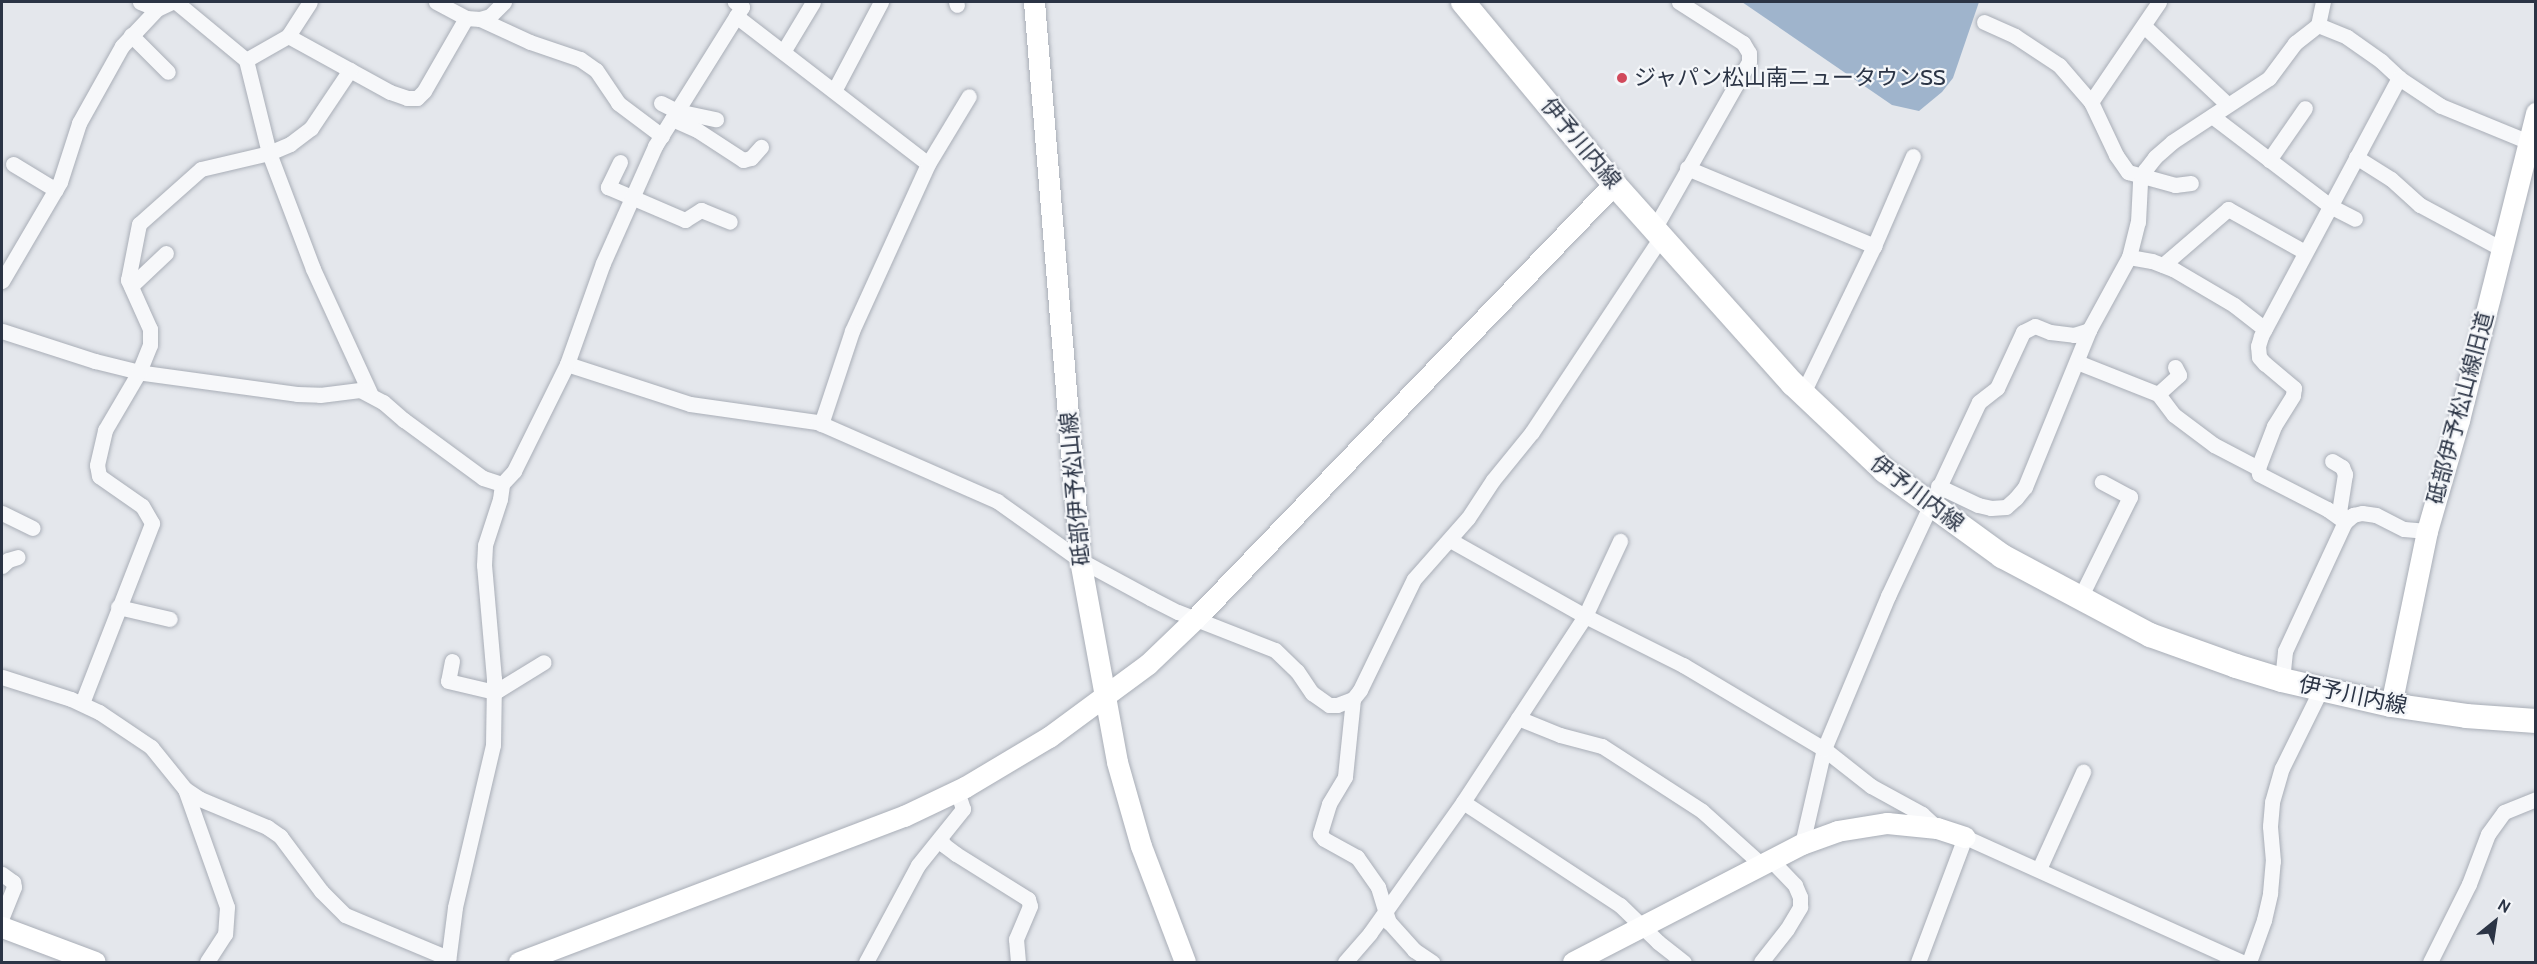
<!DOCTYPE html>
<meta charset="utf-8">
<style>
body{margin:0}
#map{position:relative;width:2537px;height:964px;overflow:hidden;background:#e4e7ec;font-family:Cabin,"Noto Sans JP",sans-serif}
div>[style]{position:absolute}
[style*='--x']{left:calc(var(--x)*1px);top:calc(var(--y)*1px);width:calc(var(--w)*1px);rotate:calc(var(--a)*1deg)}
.water>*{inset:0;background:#9fb4cc}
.roads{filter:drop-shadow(0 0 2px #a9aeb7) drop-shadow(0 0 2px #a9aeb7)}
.street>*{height:15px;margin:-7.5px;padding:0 7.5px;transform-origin:7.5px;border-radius:7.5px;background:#f7f8fa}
.secondary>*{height:21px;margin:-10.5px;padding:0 10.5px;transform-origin:10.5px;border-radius:10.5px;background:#fff}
.primary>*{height:24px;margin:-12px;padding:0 12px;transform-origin:12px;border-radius:12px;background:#fff}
.dots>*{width:16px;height:16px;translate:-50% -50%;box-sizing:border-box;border:3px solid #f4f6f9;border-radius:50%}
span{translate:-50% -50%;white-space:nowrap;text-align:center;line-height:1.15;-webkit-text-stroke:4.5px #f4f6f9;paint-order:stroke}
.poi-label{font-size:22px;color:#2b3445}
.left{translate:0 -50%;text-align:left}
.street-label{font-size:22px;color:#2b3445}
.frame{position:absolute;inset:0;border:3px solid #2b3445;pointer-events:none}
.north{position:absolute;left:2465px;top:892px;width:60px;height:60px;-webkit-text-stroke:4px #f4f6f9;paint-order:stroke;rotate:30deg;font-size:16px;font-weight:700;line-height:24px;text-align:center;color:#2b3445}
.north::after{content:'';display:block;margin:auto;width:21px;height:27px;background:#2b3445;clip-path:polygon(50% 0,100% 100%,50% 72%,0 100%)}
</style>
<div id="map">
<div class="water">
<i style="clip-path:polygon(1742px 2px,1979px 2px,1953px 78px,1942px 92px,1919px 111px,1892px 105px)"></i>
</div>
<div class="roads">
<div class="street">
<i style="--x:140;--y:2;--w:18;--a:22"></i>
<i style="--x:176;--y:2;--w:91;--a:39.6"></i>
<i style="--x:246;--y:60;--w:48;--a:-29.7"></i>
<i style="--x:288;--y:36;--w:40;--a:-57.1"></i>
<i style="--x:436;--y:2;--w:34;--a:28"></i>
<i style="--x:466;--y:18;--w:14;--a:4"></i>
<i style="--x:480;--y:19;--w:10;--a:-17"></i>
<i style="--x:490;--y:16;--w:20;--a:-45"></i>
<i style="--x:956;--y:2;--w:3;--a:72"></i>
<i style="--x:736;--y:16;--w:242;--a:37.6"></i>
<i style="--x:928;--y:164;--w:183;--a:114.5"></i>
<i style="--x:852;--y:331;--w:98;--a:108.4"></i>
<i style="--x:480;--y:19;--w:55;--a:24.7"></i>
<i style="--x:530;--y:42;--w:53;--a:18.8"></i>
<i style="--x:580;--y:59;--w:19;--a:35"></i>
<i style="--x:596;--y:70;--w:40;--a:56"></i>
<i style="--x:618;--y:103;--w:55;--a:36.9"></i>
<i style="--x:1984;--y:22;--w:34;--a:24"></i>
<i style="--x:2015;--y:36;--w:53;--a:33.4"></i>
<i style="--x:2059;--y:65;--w:49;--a:49.1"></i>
<i style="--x:2091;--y:102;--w:59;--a:64.7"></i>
<i style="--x:2116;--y:155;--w:21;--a:55"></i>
<i style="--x:2128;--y:172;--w:49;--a:15.5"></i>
<i style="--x:2175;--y:185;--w:16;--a:-7"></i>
<i style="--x:2318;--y:25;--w:31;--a:22"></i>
<i style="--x:2347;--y:37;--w:42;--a:35.2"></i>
<i style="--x:2381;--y:61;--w:25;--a:43"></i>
<i style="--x:2399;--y:78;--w:50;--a:33.7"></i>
<i style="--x:2441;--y:106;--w:103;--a:22.3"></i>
<i style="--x:2144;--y:26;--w:115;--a:43.2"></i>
<i style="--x:131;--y:35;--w:52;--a:45"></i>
<i style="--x:288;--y:36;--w:116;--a:28.8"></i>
<i style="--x:390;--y:92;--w:18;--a:19"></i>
<i style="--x:407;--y:98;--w:10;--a:0"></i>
<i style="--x:417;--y:98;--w:10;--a:-45"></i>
<i style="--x:424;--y:91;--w:84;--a:-60.1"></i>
<i style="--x:783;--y:52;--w:58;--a:-59"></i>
<i style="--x:246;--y:60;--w:96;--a:76.1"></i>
<i style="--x:269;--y:153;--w:124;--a:69.2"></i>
<i style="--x:313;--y:269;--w:136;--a:65.3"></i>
<i style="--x:834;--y:91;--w:101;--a:-62.2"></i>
<i style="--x:2091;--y:102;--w:121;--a:-55.8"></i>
<i style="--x:661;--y:103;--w:18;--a:27"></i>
<i style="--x:677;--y:111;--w:40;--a:12"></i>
<i style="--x:2212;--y:116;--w:148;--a:37.3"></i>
<i style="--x:2330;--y:206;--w:28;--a:27"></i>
<i style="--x:672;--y:119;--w:27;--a:24"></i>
<i style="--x:697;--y:130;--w:55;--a:33.1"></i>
<i style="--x:743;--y:160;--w:8;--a:-14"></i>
<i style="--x:751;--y:158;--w:15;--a:-48"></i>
<i style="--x:2356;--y:157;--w:41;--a:32.2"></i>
<i style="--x:2391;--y:179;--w:39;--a:42"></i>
<i style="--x:2420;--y:205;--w:91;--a:28.3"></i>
<i style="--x:2269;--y:160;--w:63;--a:-55.3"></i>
<i style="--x:620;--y:162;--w:28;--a:116"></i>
<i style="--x:608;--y:187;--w:84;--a:23.2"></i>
<i style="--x:685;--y:220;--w:19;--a:-32"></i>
<i style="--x:701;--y:210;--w:31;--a:22"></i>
<i style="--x:13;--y:164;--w:50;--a:31.2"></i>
<i style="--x:928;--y:164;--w:79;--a:-58.9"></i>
<i style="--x:1687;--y:168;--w:203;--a:22.6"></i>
<i style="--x:1874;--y:246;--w:163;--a:115.8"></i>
<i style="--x:1654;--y:229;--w:192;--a:-60.4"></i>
<i style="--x:1749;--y:62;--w:9;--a:-90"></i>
<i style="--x:1749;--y:53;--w:12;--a:-121"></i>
<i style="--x:1743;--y:43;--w:76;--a:-147.4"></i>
<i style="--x:1874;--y:246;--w:98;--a:-66.6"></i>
<i style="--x:2129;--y:257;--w:23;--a:10"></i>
<i style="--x:2152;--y:261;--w:22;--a:21"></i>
<i style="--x:2173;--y:269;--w:71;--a:30.5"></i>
<i style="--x:2234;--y:305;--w:39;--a:38"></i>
<i style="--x:2163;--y:265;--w:86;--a:-40.7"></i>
<i style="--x:2228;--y:209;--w:88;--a:29.2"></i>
<i style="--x:2;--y:281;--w:115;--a:-59.6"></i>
<i style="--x:60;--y:182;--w:62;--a:-72.1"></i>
<i style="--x:79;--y:123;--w:88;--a:-60.8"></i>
<i style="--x:122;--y:46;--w:51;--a:-46.6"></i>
<i style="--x:157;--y:9;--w:17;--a:-25"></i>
<i style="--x:131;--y:286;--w:48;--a:-43.3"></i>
<i style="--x:2;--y:331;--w:98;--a:17.9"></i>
<i style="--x:95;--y:361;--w:50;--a:13.8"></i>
<i style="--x:144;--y:373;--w:154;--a:7.8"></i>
<i style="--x:297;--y:394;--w:23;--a:2"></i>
<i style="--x:320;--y:395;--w:40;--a:-7.1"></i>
<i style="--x:360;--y:390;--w:26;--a:28"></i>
<i style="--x:383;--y:402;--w:28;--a:41"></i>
<i style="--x:404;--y:420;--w:98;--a:36.3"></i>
<i style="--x:483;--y:478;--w:20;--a:18"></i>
<i style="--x:2077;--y:362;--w:87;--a:21.6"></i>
<i style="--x:567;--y:364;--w:129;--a:18"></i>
<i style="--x:690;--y:404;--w:128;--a:8.1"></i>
<i style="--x:817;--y:422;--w:197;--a:23.7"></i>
<i style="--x:997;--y:501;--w:102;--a:35.4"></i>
<i style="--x:1080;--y:560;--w:80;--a:28.5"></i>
<i style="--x:1150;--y:598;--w:31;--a:27"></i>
<i style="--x:1178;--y:612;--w:104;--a:21.4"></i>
<i style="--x:1275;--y:650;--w:30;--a:44"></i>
<i style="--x:1297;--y:671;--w:27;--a:56"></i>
<i style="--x:1312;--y:693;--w:21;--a:35"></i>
<i style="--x:1329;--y:705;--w:8;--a:0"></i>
<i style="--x:1337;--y:705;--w:17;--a:-21"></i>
<i style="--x:1353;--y:699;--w:11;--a:-52"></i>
<i style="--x:1360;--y:690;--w:123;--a:-64.1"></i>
<i style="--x:1414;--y:579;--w:81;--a:-48.5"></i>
<i style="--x:1468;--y:518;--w:45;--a:-56.7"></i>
<i style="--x:1493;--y:480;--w:62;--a:-50.9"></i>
<i style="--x:1532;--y:432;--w:234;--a:-56.5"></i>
<i style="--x:2175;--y:367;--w:9;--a:63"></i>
<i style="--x:2179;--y:375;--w:28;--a:138"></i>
<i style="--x:2158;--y:394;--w:26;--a:53"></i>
<i style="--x:2174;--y:415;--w:50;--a:36.9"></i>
<i style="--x:2214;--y:445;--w:50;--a:27.6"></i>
<i style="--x:2332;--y:461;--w:12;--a:31"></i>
<i style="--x:2342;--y:467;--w:8;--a:67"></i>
<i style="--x:2345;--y:474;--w:36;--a:99"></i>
<i style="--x:2339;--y:510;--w:13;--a:63"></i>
<i style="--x:1938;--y:486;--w:44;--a:25.4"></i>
<i style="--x:1978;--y:505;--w:13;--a:13"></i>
<i style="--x:1991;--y:508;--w:15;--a:-4"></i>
<i style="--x:2006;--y:507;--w:13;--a:-42"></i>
<i style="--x:2016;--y:498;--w:14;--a:-51"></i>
<i style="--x:2025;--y:487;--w:170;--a:-67.8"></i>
<i style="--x:2;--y:513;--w:34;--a:26"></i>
<i style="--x:2345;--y:522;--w:22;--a:-144"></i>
<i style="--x:2327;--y:509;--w:76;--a:-152.8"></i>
<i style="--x:2259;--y:474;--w:6;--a:-99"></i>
<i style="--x:2258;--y:468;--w:45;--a:-69.1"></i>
<i style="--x:2274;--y:426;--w:36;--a:-58"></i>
<i style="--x:2293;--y:395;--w:7;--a:-82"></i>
<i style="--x:2294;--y:388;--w:38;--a:-140"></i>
<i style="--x:2265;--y:364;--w:9;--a:-131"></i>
<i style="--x:2259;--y:357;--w:11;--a:-95"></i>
<i style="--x:2258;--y:346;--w:10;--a:-73"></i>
<i style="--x:2261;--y:336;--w:293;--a:-61.9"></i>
<i style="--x:1450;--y:540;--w:155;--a:29.4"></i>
<i style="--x:1585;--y:616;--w:110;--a:26.6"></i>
<i style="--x:1683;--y:665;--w:164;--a:30.8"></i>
<i style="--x:1824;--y:749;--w:60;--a:38.2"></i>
<i style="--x:1871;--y:786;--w:58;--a:28.8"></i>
<i style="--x:1922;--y:814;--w:21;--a:43"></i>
<i style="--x:2;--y:566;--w:8;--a:-45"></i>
<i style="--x:8;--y:560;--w:10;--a:-17"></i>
<i style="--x:2080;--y:598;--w:113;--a:-63.7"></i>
<i style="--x:2130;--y:497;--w:32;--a:-152"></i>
<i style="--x:118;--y:607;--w:53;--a:13"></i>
<i style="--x:452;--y:661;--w:20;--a:101"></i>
<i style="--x:448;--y:681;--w:48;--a:13.2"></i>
<i style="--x:495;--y:692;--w:57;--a:-31.5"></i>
<i style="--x:2;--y:677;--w:72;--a:17.7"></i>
<i style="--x:71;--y:699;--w:31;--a:25"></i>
<i style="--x:99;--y:712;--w:63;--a:33.9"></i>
<i style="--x:151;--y:747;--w:54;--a:51"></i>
<i style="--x:185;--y:789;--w:18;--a:34"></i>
<i style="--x:200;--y:799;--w:73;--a:22.7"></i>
<i style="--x:267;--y:827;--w:16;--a:35"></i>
<i style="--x:280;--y:836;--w:69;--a:53.3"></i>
<i style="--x:321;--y:891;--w:34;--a:45"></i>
<i style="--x:345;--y:915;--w:112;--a:22.7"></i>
<i style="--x:2282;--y:680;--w:29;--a:-84"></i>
<i style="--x:2285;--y:651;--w:142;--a:-65.1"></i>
<i style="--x:2345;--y:522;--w:11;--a:-41"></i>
<i style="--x:2353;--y:515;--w:9;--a:-13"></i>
<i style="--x:2362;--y:513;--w:14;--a:8"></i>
<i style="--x:2376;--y:515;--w:31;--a:27"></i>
<i style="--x:2404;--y:529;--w:23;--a:5"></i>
<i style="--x:1353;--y:699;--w:78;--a:95.9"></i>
<i style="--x:1345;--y:777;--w:31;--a:121"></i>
<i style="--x:1329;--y:804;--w:31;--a:107"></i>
<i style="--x:1320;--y:834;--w:6;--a:51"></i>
<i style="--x:1324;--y:839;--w:38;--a:29"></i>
<i style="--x:1357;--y:857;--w:37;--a:55"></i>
<i style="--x:1378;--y:887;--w:37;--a:73"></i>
<i style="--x:1389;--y:922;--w:38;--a:48"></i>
<i style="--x:1414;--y:950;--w:22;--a:34"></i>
<i style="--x:82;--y:703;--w:193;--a:-68.7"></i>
<i style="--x:152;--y:523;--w:20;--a:-120"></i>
<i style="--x:142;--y:506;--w:52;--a:-145.1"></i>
<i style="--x:99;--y:476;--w:11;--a:-100"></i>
<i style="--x:97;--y:465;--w:36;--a:-77"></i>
<i style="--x:105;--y:430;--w:67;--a:-59.6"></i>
<i style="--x:139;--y:372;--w:29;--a:-68"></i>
<i style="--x:150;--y:345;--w:16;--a:-90"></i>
<i style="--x:150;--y:329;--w:54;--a:-114.2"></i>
<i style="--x:128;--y:280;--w:57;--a:-78.9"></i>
<i style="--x:139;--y:224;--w:83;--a:-41.6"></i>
<i style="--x:201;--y:169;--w:70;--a:-13.2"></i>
<i style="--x:269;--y:153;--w:23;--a:-23"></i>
<i style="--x:290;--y:144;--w:26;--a:-37"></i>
<i style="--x:311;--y:128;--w:70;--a:-56.1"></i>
<i style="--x:1518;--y:718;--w:45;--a:22"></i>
<i style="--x:1560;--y:735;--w:43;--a:14.7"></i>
<i style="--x:1602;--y:746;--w:119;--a:33"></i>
<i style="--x:1702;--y:811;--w:81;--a:42"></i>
<i style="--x:185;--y:789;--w:125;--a:70.4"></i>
<i style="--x:227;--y:907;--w:27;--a:94"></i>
<i style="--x:225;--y:934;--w:33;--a:123"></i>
<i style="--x:1463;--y:802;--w:188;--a:33.3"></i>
<i style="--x:1620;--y:905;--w:53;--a:44.2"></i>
<i style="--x:1658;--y:942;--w:33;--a:38"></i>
<i style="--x:940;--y:838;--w:8;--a:60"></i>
<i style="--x:944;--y:845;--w:15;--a:37"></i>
<i style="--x:956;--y:854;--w:85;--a:32"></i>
<i style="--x:1028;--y:899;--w:7;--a:74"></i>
<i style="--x:1030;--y:906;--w:36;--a:113"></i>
<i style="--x:1016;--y:939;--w:23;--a:85"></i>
<i style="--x:1802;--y:844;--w:98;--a:-77"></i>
<i style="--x:1824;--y:749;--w:166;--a:-67.3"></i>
<i style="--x:1888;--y:596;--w:214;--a:-64.9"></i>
<i style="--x:1979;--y:402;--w:23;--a:-38"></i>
<i style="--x:1997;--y:388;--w:62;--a:-65.1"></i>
<i style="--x:2023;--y:332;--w:13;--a:-27"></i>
<i style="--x:2035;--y:326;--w:16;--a:22"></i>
<i style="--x:2050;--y:332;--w:24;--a:7"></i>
<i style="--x:2074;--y:335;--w:16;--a:-18"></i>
<i style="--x:2089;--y:330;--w:83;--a:-61.3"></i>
<i style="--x:2129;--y:257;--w:36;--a:-76"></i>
<i style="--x:2138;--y:222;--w:40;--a:-87.1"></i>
<i style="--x:2140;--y:182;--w:13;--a:-67"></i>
<i style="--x:2145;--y:170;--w:16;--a:-52"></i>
<i style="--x:2155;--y:157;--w:23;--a:-41"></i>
<i style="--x:2172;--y:142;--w:116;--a:-33.4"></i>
<i style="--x:2269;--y:78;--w:44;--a:-53.4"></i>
<i style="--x:2295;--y:43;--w:29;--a:-38"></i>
<i style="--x:2318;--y:25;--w:24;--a:-78"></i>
<i style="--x:2039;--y:869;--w:107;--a:-65.6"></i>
<i style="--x:2;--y:874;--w:14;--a:36"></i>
<i style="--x:13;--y:882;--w:5;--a:79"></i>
<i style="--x:14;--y:887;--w:32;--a:112"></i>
<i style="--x:448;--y:962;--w:55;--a:-82.7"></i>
<i style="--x:455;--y:907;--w:166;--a:-76.8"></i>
<i style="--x:493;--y:745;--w:66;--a:-89.1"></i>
<i style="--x:494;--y:679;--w:114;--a:-95"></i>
<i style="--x:484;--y:565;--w:20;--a:-87"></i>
<i style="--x:485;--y:545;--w:48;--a:-71.9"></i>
<i style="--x:500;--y:499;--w:15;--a:-82"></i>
<i style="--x:502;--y:484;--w:18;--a:-47"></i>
<i style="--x:514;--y:471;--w:119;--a:-63.6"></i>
<i style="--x:567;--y:364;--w:107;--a:-70.4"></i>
<i style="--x:603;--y:263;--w:128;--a:-66"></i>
<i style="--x:655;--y:146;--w:164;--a:-58"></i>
<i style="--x:742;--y:7;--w:9;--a:-144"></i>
<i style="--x:866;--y:962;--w:110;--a:-61.8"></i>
<i style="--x:918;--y:865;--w:72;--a:-51.2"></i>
<i style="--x:963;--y:809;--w:20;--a:-108"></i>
<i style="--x:1345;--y:962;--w:38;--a:-49"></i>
<i style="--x:1370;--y:933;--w:161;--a:-54.6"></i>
<i style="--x:1463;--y:802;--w:222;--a:-56.7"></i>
<i style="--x:1585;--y:616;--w:83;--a:-65"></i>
<i style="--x:1761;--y:962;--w:42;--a:-51.8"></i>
<i style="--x:1787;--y:929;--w:26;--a:-59"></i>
<i style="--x:1800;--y:907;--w:10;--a:-90"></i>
<i style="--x:1800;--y:897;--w:13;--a:-113"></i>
<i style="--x:1795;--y:885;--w:35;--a:-134"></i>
<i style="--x:1918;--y:962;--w:134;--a:-69.4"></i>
<i style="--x:1965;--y:837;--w:304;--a:24.3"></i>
<i style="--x:2249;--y:962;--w:45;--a:-70.3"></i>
<i style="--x:2264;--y:920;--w:28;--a:-77"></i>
<i style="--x:2270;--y:893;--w:32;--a:-85"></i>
<i style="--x:2273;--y:861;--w:35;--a:-95"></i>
<i style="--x:2270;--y:826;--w:24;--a:-85"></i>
<i style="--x:2272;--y:802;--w:35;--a:-74"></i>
<i style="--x:2282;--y:768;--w:88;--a:-63.7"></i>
<i style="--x:2430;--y:962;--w:87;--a:-63.4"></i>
<i style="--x:2469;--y:884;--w:53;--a:-69.2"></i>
<i style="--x:2488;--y:834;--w:27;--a:-54"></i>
<i style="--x:2504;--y:812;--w:35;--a:-22"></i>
</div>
<div class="secondary">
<i style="--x:1034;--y:2;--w:560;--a:85.29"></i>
<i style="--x:1080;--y:560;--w:205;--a:79.6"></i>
<i style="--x:1117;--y:762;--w:87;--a:74.1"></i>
<i style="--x:1141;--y:846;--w:124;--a:69.2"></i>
<i style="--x:2391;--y:705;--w:178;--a:-78.3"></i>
<i style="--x:2427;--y:531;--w:116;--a:-73.9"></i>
<i style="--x:2459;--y:420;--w:317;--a:-75.9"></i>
<i style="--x:2;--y:927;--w:99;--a:20.6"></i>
<i style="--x:519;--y:962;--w:412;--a:-20.8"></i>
<i style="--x:904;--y:816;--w:68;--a:-25.4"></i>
<i style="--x:965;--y:787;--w:98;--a:-30.8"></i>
<i style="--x:1049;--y:737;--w:123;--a:-36.4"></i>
<i style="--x:1148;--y:664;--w:66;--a:-43.8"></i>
<i style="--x:1196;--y:618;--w:603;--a:-46.08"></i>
<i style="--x:1573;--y:962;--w:258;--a:-27.3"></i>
<i style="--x:1802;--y:844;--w:37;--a:-20"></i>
<i style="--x:1837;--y:831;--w:51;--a:-9.1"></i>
<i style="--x:1887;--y:823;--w:50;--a:5.7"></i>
<i style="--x:1937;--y:828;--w:29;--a:18"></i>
</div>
<div class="primary">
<i style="--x:1463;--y:2;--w:236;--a:50.3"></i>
<i style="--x:1614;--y:184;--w:268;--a:48.2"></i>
<i style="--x:1793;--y:384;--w:127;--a:43.4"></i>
<i style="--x:1885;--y:471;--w:145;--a:36"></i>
<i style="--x:2002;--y:556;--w:168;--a:28.1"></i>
<i style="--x:2150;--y:635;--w:91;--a:19.8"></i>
<i style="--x:2236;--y:666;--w:48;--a:16.9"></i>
<i style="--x:2282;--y:680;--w:112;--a:12.9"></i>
<i style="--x:2391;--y:705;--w:76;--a:8.3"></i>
<i style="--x:2466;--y:716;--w:70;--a:4.1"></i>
</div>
</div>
<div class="dots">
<i style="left:1622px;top:78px;background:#d1495b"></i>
</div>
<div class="poi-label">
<span class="left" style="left:1634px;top:78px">ジャパン松山南ニュータウンSS</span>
</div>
<div class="street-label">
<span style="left:1581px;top:143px;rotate:50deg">伊予川内線</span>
<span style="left:2460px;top:408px;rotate:-75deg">砥部伊予松山線旧道</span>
<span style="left:1075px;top:489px;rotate:-95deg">砥部伊予松山線</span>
<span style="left:1917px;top:493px;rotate:37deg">伊予川内線</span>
<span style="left:2353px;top:695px;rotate:12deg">伊予川内線</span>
</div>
<div class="frame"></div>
<div class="north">N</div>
</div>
